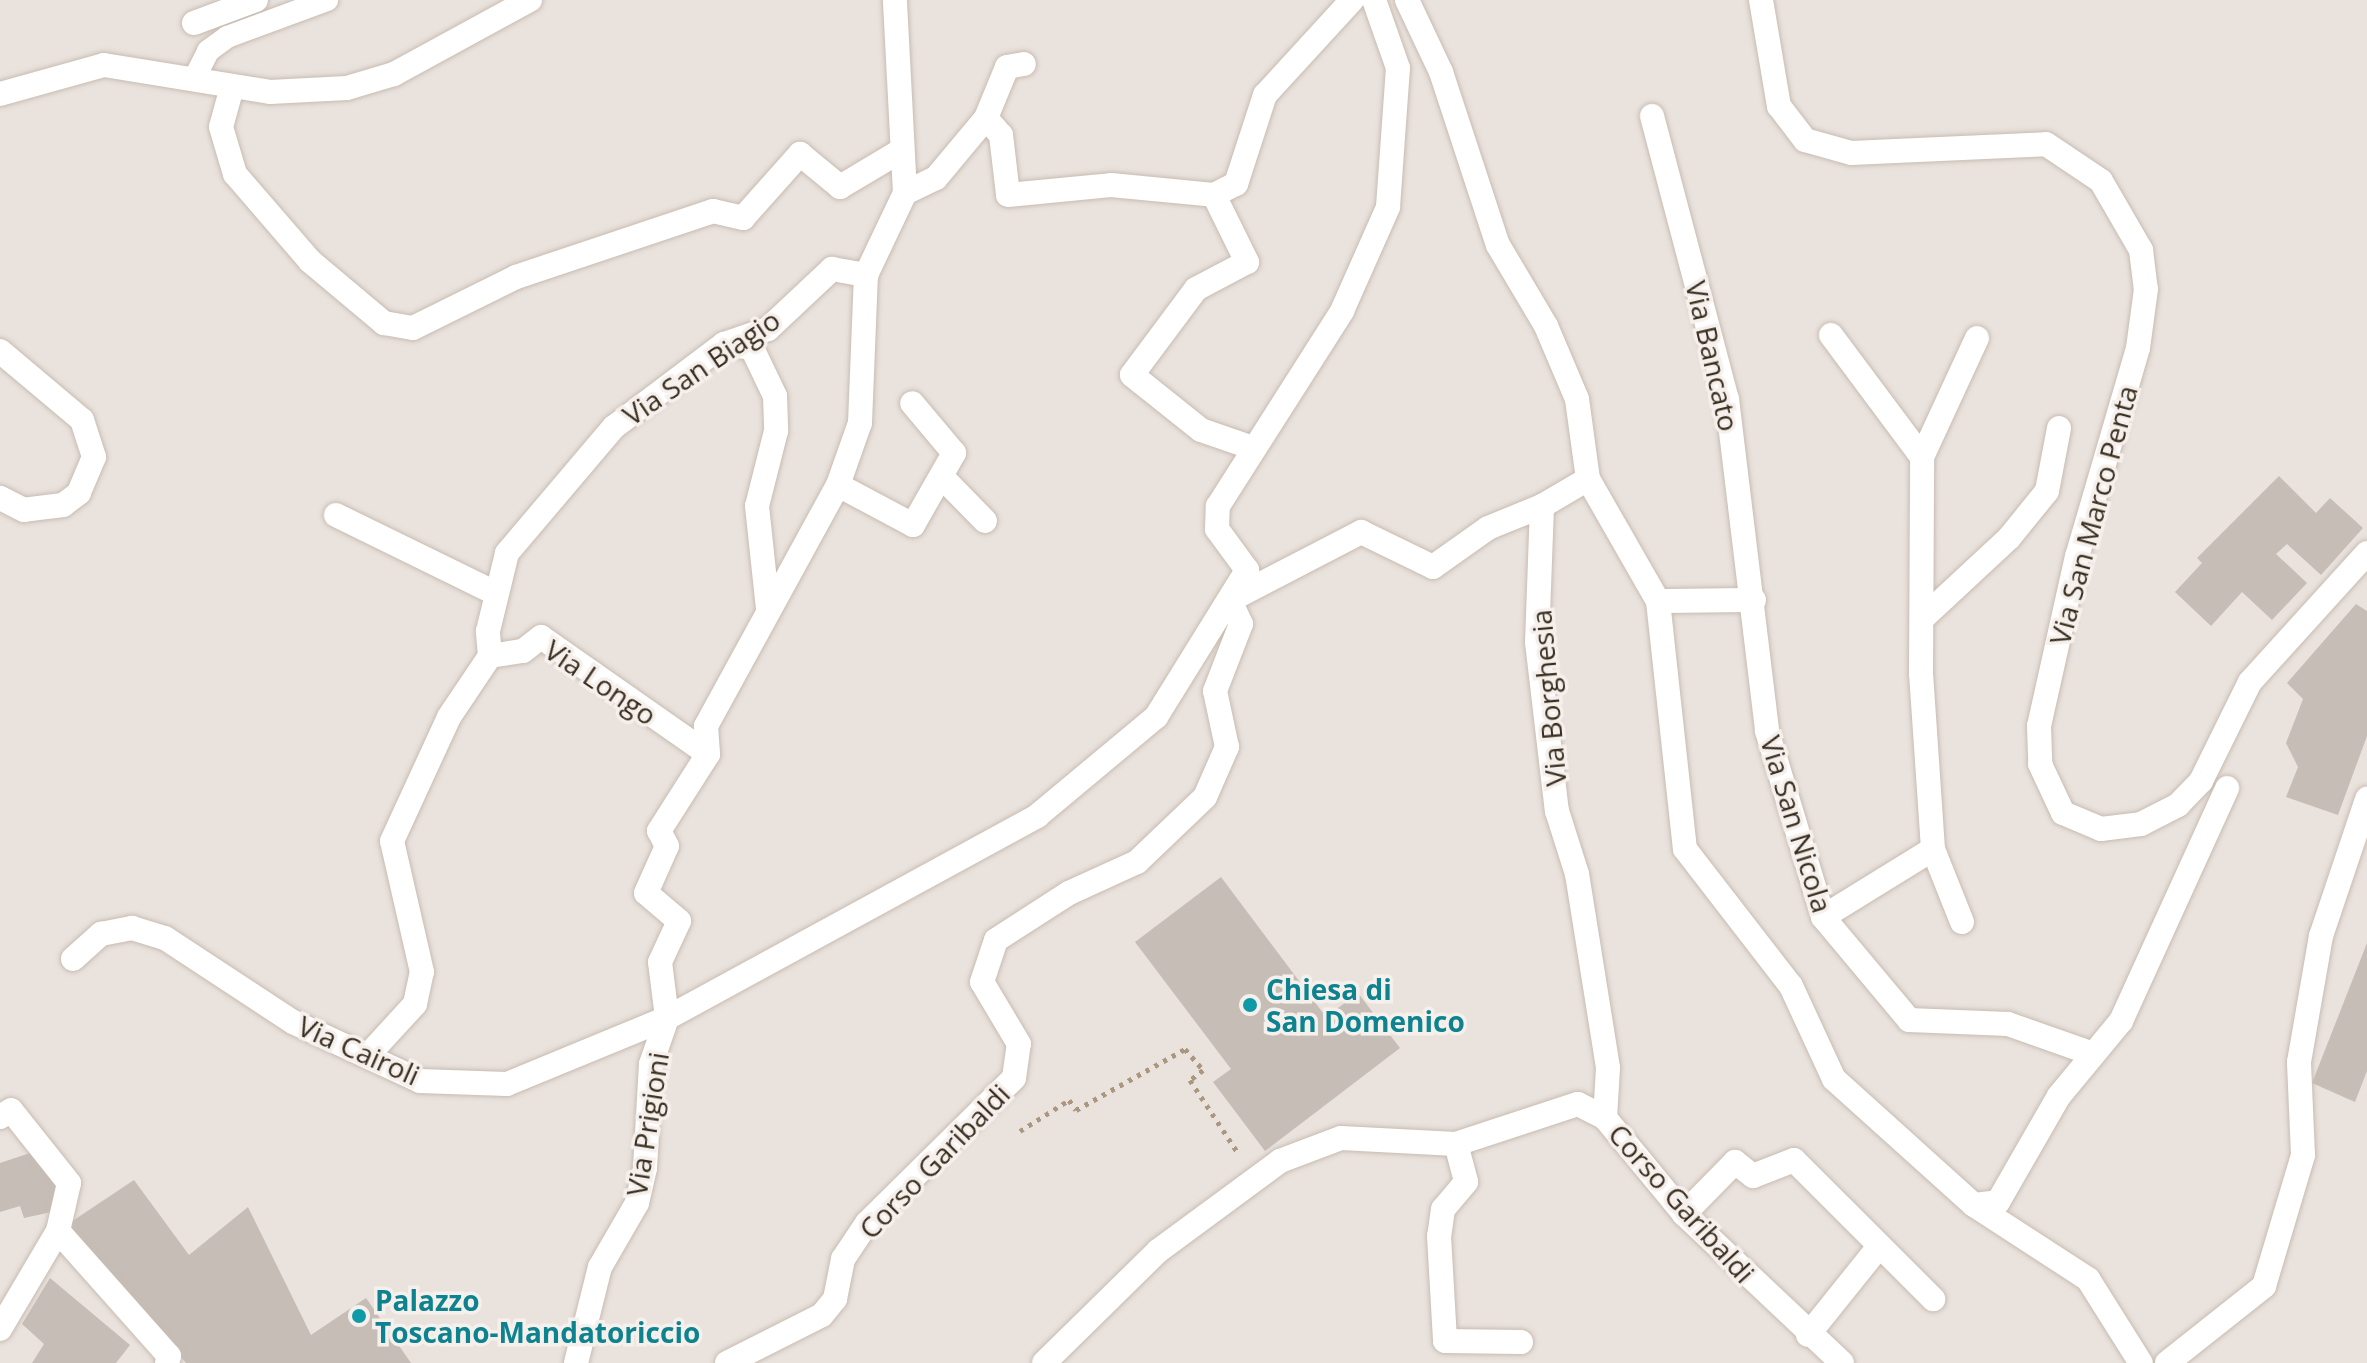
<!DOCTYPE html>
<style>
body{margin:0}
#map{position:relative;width:2367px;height:1363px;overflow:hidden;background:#e9e2dd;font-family:"Open Sans",sans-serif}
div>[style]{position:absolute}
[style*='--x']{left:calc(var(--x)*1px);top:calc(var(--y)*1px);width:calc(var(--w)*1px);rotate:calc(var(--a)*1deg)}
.building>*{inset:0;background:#c6bdb6}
.path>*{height:5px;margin-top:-2.5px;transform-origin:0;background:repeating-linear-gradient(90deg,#ac977e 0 4px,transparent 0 10px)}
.roads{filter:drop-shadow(0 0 2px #c8bcb1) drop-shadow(0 0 2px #c8bcb1)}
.service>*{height:22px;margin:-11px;padding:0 11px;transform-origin:11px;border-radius:11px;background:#fff}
.pedestrian>*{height:24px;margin:-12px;padding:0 12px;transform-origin:12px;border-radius:12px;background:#fff}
.minor>*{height:24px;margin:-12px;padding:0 12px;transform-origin:12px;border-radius:12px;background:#fff}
.secondary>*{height:24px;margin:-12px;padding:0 12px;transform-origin:12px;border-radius:12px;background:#fff}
.dots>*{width:22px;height:22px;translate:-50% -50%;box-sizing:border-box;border:4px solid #f6f0ed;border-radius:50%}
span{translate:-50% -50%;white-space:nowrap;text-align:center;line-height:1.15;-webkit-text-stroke:7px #f6f0ed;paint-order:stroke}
.street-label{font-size:28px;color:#382e1f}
.culture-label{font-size:28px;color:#0d838f;font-weight:700}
.left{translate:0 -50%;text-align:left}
</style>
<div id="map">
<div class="building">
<i style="clip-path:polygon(2279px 476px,2316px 513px,2330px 498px,2363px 528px,2321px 575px,2287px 544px,2276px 554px,2307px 583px,2272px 620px,2242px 592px,2211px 626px,2175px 592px,2202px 563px,2197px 558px)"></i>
<i style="clip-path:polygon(2356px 604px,2367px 611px,2367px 736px,2338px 815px,2286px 797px,2298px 767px,2286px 743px,2303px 699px,2287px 683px)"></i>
<i style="clip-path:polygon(1221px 877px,1326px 1017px,1358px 993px,1400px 1048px,1265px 1151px,1213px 1082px,1231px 1069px,1135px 942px)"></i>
<i style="clip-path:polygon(2367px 943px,2367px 1071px,2355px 1102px,2312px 1083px)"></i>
<i style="clip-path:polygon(33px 1152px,60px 1184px,56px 1211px,24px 1218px,20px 1206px,0 1212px,0 1163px)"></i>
<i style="clip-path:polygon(134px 1180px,189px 1255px,248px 1207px,311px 1335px,366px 1298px,411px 1363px,186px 1363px,68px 1224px)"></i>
<i style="clip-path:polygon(50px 1278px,130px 1345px,116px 1363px,32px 1363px,44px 1344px,22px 1324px)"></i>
</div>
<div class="path">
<i style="--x:1020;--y:1131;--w:58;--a:-32.3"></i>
<i style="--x:1069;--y:1100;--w:12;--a:55"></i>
<i style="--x:1076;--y:1110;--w:125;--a:-29.2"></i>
<i style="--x:1185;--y:1049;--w:28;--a:49"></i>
<i style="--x:1203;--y:1070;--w:16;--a:142"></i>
<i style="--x:1190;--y:1080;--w:87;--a:56.7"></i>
</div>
<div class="roads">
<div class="service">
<i style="--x:195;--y:77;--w:29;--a:-63"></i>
<i style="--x:208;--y:51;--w:24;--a:-36"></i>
<i style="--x:227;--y:37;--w:107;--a:-20.3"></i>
</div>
<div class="pedestrian">
<i style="--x:0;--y:1329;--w:114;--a:-59.4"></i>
<i style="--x:58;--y:1231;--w:49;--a:-77.1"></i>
<i style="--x:69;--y:1183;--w:93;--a:-128.5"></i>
</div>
<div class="minor">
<i style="--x:1407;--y:0;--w:80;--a:64.7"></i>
<i style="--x:1441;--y:72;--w:182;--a:71.8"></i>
<i style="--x:1498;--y:245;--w:94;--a:59.3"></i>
<i style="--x:1546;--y:326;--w:79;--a:67"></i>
<i style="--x:1577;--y:399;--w:81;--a:82.2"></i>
<i style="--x:1588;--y:479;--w:53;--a:149.6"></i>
<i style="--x:1542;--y:506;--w:136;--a:92.1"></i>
<i style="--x:1537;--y:642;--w:170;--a:83.3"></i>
<i style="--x:1557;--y:811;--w:66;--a:72.4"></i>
<i style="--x:1577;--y:874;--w:196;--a:80.9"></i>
<i style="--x:1608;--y:1068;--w:50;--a:93.4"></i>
<i style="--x:1761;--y:0;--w:108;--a:80.4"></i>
<i style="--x:1779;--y:106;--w:43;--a:52.6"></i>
<i style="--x:1805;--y:140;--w:48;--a:15.8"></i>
<i style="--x:1851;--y:153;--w:195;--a:-2.6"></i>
<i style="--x:2046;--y:144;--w:66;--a:33.9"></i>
<i style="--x:2101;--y:181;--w:80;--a:59.9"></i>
<i style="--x:2141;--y:250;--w:39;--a:83"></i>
<i style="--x:2146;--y:289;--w:60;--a:97.7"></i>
<i style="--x:2138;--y:348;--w:217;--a:106.3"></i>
<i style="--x:2077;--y:556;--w:174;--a:102.6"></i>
<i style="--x:2039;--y:726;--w:38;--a:88"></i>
<i style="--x:2040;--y:764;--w:54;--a:64.9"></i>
<i style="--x:2063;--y:813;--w:41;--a:22.8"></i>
<i style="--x:2101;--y:829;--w:40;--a:-7.1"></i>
<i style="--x:2141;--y:824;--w:42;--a:-27.2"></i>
<i style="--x:2178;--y:805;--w:33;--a:-46"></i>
<i style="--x:2201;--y:781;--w:110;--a:-63.7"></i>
<i style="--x:2250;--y:682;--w:174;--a:-47.8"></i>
<i style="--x:194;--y:23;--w:66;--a:-20.4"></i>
<i style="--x:232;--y:87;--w:41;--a:105.4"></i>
<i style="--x:221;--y:127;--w:49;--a:73.4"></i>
<i style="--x:235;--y:174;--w:115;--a:49.2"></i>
<i style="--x:310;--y:261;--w:97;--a:40"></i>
<i style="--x:384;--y:323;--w:29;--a:10"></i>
<i style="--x:413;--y:328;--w:115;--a:-26.3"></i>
<i style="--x:516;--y:277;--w:208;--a:-18.5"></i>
<i style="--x:713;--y:211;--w:31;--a:13"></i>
<i style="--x:743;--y:218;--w:86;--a:-48.3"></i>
<i style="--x:800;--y:154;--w:52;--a:39.5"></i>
<i style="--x:840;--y:187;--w:72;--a:-30.8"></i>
<i style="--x:0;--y:94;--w:108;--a:-15.6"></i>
<i style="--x:104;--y:65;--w:168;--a:9.2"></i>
<i style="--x:270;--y:92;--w:77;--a:-3"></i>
<i style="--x:347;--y:88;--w:49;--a:-16.6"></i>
<i style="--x:394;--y:74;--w:155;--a:-28.6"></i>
<i style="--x:1652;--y:116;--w:293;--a:75.2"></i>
<i style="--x:1727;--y:399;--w:334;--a:83.1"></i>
<i style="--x:1767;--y:731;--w:194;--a:73.2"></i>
<i style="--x:1823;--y:917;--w:134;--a:50.1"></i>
<i style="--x:1909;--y:1020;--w:99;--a:2.3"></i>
<i style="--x:2008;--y:1024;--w:90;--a:19.4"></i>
<i style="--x:986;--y:118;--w:23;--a:49"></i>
<i style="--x:1001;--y:135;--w:60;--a:83.3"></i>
<i style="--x:1008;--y:195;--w:103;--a:-5.5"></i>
<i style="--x:1111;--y:185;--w:103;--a:5.5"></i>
<i style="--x:1214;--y:195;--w:75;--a:63.8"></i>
<i style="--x:1247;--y:262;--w:58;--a:152.1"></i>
<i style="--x:1196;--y:289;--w:107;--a:126.7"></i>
<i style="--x:1132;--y:375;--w:88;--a:38.6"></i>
<i style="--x:1201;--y:430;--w:52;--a:19.1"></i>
<i style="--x:905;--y:193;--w:34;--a:-26"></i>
<i style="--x:936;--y:178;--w:78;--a:-50.2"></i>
<i style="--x:986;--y:118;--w:55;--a:-67.6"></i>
<i style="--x:1007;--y:67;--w:17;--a:-10"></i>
<i style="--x:1214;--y:195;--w:25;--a:-27"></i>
<i style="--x:1236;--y:184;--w:94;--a:-72"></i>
<i style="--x:1265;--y:95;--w:129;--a:-47.5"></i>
<i style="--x:1831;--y:335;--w:152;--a:53.3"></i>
<i style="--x:724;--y:344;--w:28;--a:8"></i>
<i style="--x:752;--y:348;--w:53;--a:64.4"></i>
<i style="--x:775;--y:396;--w:35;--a:88"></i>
<i style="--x:776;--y:431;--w:77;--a:104.2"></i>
<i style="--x:757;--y:506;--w:104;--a:83.9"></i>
<i style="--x:943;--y:478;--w:60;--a:45.7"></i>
<i style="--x:1588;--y:479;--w:141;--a:60.2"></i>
<i style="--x:1658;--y:601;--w:249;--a:83.8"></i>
<i style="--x:1685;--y:849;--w:173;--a:52.3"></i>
<i style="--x:1791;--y:986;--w:102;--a:65.2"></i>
<i style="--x:1834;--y:1079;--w:188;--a:42"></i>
<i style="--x:1974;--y:1205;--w:24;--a:-7"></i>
<i style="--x:1998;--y:1202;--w:122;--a:-60.1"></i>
<i style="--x:2059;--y:1096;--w:97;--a:-50.4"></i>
<i style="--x:2121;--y:1021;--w:256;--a:-65.5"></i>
<i style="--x:838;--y:485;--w:85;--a:28.1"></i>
<i style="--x:913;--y:525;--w:83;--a:-60.3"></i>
<i style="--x:954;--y:453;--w:65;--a:-130"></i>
<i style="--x:336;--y:515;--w:177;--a:26.1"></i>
<i style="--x:1658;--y:601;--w:96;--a:-0.6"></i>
<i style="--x:1924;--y:617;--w:116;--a:-42.9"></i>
<i style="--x:2009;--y:538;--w:60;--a:-51"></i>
<i style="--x:2047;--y:491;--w:64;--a:-79.2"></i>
<i style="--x:490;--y:656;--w:33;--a:-9"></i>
<i style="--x:523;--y:651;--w:23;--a:-38"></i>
<i style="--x:541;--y:637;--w:204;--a:35"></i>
<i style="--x:1823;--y:917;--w:129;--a:-31.7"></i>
<i style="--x:1962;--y:922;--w:79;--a:-111.7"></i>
<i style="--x:1933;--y:849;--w:175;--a:-93.9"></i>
<i style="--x:1921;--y:674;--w:217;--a:-89.7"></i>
<i style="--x:1922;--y:457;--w:131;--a:-65.2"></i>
<i style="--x:73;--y:959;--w:38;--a:-42"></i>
<i style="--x:101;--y:934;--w:32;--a:-11"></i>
<i style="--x:132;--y:928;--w:34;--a:17"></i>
<i style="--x:165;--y:938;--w:153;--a:33.3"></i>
<i style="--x:293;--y:1022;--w:140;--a:24.9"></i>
<i style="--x:420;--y:1081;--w:87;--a:2"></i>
<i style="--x:507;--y:1084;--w:173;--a:-22.4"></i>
<i style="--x:667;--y:1018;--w:422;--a:-28.6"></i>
<i style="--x:1037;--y:816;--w:155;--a:-39.8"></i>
<i style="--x:1156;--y:717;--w:173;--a:-58.2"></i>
<i style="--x:1247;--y:570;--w:51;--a:-126.2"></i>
<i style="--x:1217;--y:529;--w:23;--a:-88"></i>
<i style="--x:1218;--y:506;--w:231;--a:-57.5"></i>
<i style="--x:1342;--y:311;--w:114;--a:-66.1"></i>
<i style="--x:1388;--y:207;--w:139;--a:-85.9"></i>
<i style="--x:1398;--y:68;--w:72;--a:-109.4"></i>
<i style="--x:371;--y:1052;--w:65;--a:-47.5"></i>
<i style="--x:415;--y:1004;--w:33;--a:-78"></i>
<i style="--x:422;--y:972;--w:134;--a:-102.9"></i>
<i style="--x:392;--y:841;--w:136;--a:-65.3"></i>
<i style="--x:449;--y:717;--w:73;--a:-56.1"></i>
<i style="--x:490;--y:656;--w:25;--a:-95"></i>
<i style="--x:488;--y:631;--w:80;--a:-76.3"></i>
<i style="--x:507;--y:553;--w:165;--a:-49.7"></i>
<i style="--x:614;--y:427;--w:138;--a:-37"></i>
<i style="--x:724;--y:344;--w:46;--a:-18.8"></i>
<i style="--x:768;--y:329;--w:88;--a:-43.2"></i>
<i style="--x:832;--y:269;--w:35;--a:10"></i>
<i style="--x:866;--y:275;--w:91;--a:-64.6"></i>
<i style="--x:905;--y:193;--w:193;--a:-93"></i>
<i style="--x:0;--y:1117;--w:13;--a:-32"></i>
<i style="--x:1456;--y:1144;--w:39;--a:75"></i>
<i style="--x:1466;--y:1182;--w:35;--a:130"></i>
<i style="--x:1443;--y:1209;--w:27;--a:98"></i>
<i style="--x:1439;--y:1236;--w:105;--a:86.7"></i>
<i style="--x:1445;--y:1341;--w:76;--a:0.8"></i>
<i style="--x:1974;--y:1205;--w:136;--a:33"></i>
<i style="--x:2088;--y:1279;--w:99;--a:57.8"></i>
<i style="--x:1684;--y:1214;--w:73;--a:-45.6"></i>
<i style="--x:1735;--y:1162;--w:23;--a:38"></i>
<i style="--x:1753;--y:1176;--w:44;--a:-21.3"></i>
<i style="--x:1794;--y:1160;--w:197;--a:45"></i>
<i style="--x:58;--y:1231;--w:167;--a:48.4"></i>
<i style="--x:169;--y:1356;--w:7;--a:106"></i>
<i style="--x:1808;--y:1335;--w:110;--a:-51.3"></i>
<i style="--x:576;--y:1363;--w:99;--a:-76"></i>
<i style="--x:600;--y:1267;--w:74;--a:-60"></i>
<i style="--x:637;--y:1203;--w:36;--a:-77"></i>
<i style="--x:645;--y:1168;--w:104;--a:-86.7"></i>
<i style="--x:651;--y:1064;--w:49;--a:-70.8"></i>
<i style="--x:667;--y:1018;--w:56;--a:-97.1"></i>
<i style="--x:660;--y:962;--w:45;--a:-65.1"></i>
<i style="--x:679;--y:921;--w:43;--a:-139.7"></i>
<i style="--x:646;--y:893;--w:51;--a:-65.9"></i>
<i style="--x:667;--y:846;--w:17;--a:-118"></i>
<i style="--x:659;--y:831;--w:91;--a:-57.5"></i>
<i style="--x:708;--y:754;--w:28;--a:-94"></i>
<i style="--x:706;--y:726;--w:275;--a:-61.3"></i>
<i style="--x:838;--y:485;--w:66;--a:-70.5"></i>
<i style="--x:860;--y:423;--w:148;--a:-87.7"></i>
<i style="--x:727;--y:1363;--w:106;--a:-26.8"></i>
<i style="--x:822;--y:1315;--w:21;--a:-51"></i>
<i style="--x:835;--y:1299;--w:41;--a:-78.7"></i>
<i style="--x:843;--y:1259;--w:43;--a:-56.3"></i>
<i style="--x:867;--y:1223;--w:206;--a:-44.6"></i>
<i style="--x:1014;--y:1078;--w:34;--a:-82"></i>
<i style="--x:1019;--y:1044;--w:72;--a:-120.8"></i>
<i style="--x:982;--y:982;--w:44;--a:-71.6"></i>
<i style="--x:996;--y:940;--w:87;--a:-32.8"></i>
<i style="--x:1069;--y:893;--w:75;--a:-24.5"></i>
<i style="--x:1137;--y:862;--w:94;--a:-43.7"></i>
<i style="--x:1205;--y:797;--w:55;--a:-66.3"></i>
<i style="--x:1227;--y:747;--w:57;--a:-102.1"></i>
<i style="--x:1215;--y:691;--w:72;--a:-68.8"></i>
<i style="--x:1241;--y:624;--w:26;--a:-115"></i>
<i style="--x:1230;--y:600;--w:148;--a:-27.4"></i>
<i style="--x:1361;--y:532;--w:80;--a:25.9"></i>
<i style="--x:1433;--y:567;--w:67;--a:-35.3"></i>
<i style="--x:1488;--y:528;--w:58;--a:-22.2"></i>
<i style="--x:1044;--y:1363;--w:160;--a:-44.5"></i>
<i style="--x:1158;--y:1251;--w:152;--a:-36.4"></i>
<i style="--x:1280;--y:1161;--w:65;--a:-20.7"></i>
<i style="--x:1341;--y:1138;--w:115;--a:3"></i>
<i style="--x:1456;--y:1144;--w:128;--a:-18.2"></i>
<i style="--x:1578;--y:1104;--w:30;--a:27"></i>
<i style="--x:1605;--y:1118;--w:124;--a:50.5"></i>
<i style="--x:1684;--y:1214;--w:217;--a:43.3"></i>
<i style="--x:2167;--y:1363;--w:124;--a:-38.4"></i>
<i style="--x:2264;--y:1286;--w:137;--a:-73.4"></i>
<i style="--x:2303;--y:1155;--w:93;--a:-92.5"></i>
<i style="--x:2299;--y:1062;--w:128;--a:-80.1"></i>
<i style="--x:2321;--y:936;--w:145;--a:-71.4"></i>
</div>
<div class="secondary">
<i style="--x:0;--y:351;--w:107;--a:40.1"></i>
<i style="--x:82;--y:420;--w:39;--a:72"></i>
<i style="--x:94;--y:457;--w:39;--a:113"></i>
<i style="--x:79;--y:493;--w:20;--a:143"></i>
<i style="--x:63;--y:505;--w:39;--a:173"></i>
<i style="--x:24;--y:510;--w:27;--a:-153"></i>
</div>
</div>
<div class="dots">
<i style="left:1250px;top:1005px;background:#0f9aa8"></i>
<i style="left:359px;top:1316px;background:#0f9aa8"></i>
</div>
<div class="street-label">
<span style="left:1713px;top:356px;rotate:77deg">Via Bancato</span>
<span style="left:701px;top:367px;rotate:-34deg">Via San Biagio</span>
<span style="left:2093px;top:515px;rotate:-75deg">Via San Marco Penta</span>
<span style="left:601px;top:682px;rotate:34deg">Via Longo</span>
<span style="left:1548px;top:698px;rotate:-95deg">Via Borghesia</span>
<span style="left:1797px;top:824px;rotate:73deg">Via San Nicola</span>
<span style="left:359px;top:1050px;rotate:24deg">Via Cairoli</span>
<span style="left:647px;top:1124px;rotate:-81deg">Via Prigioni</span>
<span style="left:934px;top:1161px;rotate:-46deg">Corso Garibaldi</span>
<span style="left:1682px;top:1203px;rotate:48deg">Corso Garibaldi</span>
</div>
<div class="culture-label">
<span class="left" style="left:1266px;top:1005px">Chiesa di<br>San Domenico</span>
<span class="left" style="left:375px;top:1316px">Palazzo<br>Toscano-Mandatoriccio</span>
</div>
</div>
